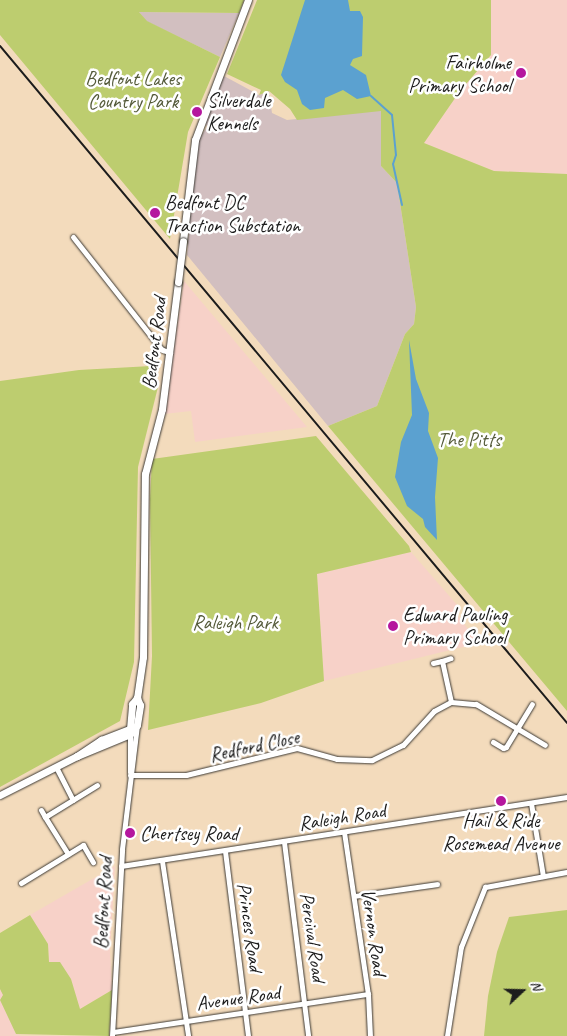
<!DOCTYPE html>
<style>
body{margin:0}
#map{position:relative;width:567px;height:1036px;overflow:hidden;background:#f3dbbc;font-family:Caveat,sans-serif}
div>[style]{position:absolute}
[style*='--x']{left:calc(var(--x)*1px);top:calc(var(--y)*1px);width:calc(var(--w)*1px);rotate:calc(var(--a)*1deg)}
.built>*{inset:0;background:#f7d1c8}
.industrial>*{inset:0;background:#d2bfc0}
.green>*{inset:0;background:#bdcd6f}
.water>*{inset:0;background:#5ba1d0}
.stream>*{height:2px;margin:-1px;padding:0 1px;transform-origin:1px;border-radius:1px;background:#5ba1d0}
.roads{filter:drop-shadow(0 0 1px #3c3934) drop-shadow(0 0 1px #3c3934)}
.street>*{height:5px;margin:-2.5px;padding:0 2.5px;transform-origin:2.5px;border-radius:2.5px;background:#fff}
.secondary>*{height:7px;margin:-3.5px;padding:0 3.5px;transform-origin:3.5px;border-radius:3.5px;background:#fff}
.rail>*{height:2px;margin:-1px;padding:0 1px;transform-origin:1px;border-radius:1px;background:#1c1c1c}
.bridges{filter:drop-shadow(0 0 1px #3c3934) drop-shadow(0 0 1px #3c3934)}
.secondary-bridge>*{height:7px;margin:-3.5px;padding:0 3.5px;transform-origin:3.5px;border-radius:3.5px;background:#fff}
.dots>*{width:14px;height:14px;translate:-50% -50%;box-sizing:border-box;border:2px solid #fff;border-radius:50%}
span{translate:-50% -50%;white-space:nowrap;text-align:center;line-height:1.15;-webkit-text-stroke:5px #fff;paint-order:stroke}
.poi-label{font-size:20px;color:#1c1c1c}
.right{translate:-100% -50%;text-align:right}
.left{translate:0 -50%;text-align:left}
.park-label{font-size:20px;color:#545a39}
.street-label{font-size:20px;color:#1c1c1c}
.north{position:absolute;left:497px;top:966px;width:50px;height:50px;-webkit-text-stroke:4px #fff;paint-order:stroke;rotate:69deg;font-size:14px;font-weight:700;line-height:20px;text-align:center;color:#1c1c1c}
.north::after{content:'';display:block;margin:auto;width:18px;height:22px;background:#1c1c1c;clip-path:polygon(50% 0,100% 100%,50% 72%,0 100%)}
</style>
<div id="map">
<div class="built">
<i style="clip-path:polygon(491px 0,567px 0,567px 174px,494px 171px,424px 143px,460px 91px,491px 55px)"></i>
<i style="clip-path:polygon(184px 281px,307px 427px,195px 442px,191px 411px,164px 414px)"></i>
<i style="clip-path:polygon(411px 552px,458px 606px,453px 610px,479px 643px,324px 681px,317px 574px)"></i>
<i style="clip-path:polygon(115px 866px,110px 951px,112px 990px,80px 1009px,71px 979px,49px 962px,48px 944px,30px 915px)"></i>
<i style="clip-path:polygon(0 989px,4px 995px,1px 1000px,16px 1033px,21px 1036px,0 1036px)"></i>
</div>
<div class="industrial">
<i style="clip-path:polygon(139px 12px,239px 13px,220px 57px,146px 21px)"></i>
<i style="clip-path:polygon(224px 76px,259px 95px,269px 91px,272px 113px,287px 120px,381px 110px,381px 166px,397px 183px,416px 307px,414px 324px,405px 334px,377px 406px,328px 426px,187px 255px,196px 143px,207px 127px,204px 119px)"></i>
</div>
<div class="green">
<i style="clip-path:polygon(0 0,244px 0,239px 13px,139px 12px,147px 21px,220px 57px,188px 132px,170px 239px,0 35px)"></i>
<i style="clip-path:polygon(257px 0,491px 0,491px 55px,460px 91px,424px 143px,494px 171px,567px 174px,567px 711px,328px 426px,377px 406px,405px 334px,414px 324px,416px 307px,397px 183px,381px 166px,381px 111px,297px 120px,290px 109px,269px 91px,259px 95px,261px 90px,227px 74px)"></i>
<i style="clip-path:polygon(151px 366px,158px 387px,138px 467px,134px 662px,120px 721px,0 787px,0 381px,79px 370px)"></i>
<i style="clip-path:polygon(316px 436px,409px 546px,411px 552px,317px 574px,324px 681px,261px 703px,148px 730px,152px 656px,150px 499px,152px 459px)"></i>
<i style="clip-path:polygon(567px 910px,567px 1036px,484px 1036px,488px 996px,497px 952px,509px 917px)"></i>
<i style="clip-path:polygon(30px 915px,48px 944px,49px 962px,60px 962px,71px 979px,80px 1009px,112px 990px,109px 1036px,16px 1034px,0 1000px,3px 995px,0 989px,0 933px)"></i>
</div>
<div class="water">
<i style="clip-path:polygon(305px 0,348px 0,350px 11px,360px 11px,363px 17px,362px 56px,353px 59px,350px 65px,366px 75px,371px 96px,357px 99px,343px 90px,325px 98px,324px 108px,310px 110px,302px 104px,297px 90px,285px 82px,281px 75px)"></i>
<i style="clip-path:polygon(409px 340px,416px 379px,429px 413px,428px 431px,438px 458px,435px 497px,437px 540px,425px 527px,423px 519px,407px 506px,395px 477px,401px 442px,412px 415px)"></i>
</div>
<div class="stream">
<i style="--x:371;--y:96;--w:28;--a:42"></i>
<i style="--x:392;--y:115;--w:40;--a:84.3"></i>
<i style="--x:396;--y:155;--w:9;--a:108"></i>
<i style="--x:393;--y:164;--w:42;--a:77.6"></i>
</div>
<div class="roads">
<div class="street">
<i style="--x:73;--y:237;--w:142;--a:51.8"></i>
<i style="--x:161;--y:349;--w:10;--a:24"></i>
<i style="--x:442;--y:661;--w:9;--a:-18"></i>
<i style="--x:433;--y:663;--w:9;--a:-13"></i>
<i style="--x:442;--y:661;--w:42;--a:77.6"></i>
<i style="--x:130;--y:733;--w:39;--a:90"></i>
<i style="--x:493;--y:742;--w:12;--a:31"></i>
<i style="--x:503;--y:748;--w:3;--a:-18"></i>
<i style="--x:506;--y:747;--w:50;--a:-58.8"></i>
<i style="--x:56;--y:767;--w:37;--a:63"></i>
<i style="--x:130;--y:775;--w:56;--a:0"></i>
<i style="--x:186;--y:775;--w:114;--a:-13.7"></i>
<i style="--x:297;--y:748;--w:41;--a:15.4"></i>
<i style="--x:337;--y:759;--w:35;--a:2"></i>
<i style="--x:372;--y:760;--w:34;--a:-26"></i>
<i style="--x:403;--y:745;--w:46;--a:-47.6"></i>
<i style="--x:434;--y:711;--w:19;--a:-28"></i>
<i style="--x:451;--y:702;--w:25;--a:5"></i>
<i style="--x:476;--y:704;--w:80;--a:30.7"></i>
<i style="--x:531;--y:803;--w:74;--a:80.7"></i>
<i style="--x:41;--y:810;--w:8;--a:60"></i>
<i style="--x:344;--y:832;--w:164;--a:81.6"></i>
<i style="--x:368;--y:994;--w:42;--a:87.3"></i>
<i style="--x:284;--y:842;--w:195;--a:82.9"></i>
<i style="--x:225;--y:851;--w:186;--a:82.9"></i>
<i style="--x:68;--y:854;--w:44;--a:-121.9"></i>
<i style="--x:45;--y:817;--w:61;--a:-31.6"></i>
<i style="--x:162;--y:861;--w:177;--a:81.5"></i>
<i style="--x:121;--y:866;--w:451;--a:-8.8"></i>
<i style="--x:21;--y:883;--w:73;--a:-31.5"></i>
<i style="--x:83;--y:845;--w:20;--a:60"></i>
<i style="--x:354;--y:896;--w:84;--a:-8.2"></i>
<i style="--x:113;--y:1032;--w:258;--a:-8.5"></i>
<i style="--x:112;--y:1036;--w:187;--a:-86.9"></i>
<i style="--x:122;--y:849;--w:125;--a:-83.1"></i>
<i style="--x:447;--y:1036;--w:90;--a:-81.1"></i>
<i style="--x:461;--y:947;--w:65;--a:-68.2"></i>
<i style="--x:485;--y:887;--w:83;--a:-10.4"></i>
</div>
<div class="secondary">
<i style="--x:183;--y:241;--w:102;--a:-83.2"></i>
<i style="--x:195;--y:140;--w:150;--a:-69.3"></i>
<i style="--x:77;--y:756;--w:29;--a:-34"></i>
<i style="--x:101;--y:740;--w:31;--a:-21"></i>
<i style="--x:130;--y:729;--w:25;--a:-85"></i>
<i style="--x:132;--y:704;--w:8;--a:-50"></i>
<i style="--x:137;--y:698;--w:41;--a:-81.7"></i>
<i style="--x:143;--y:657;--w:183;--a:-89.4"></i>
<i style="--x:145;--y:474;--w:67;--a:-75.3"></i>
<i style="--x:162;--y:409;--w:128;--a:-82.8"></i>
<i style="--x:0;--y:795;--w:86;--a:-26.9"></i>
<i style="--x:77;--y:756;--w:57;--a:-22.5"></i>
<i style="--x:130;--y:734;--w:11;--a:-52"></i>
<i style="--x:137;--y:725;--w:20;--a:-81"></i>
<i style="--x:140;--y:705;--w:8;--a:-113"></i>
</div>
</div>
<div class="rail">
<i style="--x:0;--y:46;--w:883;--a:50.05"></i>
</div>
<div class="bridges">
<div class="secondary-bridge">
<i style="--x:178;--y:282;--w:41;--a:-83"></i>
</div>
</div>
<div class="dots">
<i style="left:521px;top:73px;background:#b5179e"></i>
<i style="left:197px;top:112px;background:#b5179e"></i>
<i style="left:155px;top:213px;background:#b5179e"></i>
<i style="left:393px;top:626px;background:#b5179e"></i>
<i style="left:501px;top:801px;background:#b5179e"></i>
<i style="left:130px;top:833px;background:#b5179e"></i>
</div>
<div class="poi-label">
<span class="right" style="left:511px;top:74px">Fairholme<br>Primary School</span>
<span class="left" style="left:207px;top:112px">Silverdale<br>Kennels</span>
<span class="left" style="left:165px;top:214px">Bedfont DC<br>Traction Substation</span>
<span class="left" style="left:403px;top:626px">Edward Pauling<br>Primary School</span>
<span style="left:501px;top:832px">Hail &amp; Ride<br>Rosemead Avenue</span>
<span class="left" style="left:140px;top:833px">Chertsey Road</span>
</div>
<div class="park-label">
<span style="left:133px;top:90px">Bedfont Lakes<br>Country Park</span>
<span style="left:469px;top:439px">The Pitts</span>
<span style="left:235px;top:622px">Raleigh Park</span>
</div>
<div class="street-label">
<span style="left:154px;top:343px;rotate:-83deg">Bedfont Road</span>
<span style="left:254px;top:746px;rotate:-12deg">Redford Close</span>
<span style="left:342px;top:817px;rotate:-9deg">Raleigh Road</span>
<span style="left:103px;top:903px;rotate:-87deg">Bedfont Road</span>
<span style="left:250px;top:927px;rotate:82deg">Princes Road</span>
<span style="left:374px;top:932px;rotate:82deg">Vernon Road</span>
<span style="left:313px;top:937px;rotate:82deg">Percival Road</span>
<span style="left:238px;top:998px;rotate:-8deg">Avenue Road</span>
</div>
<div class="north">N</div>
</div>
